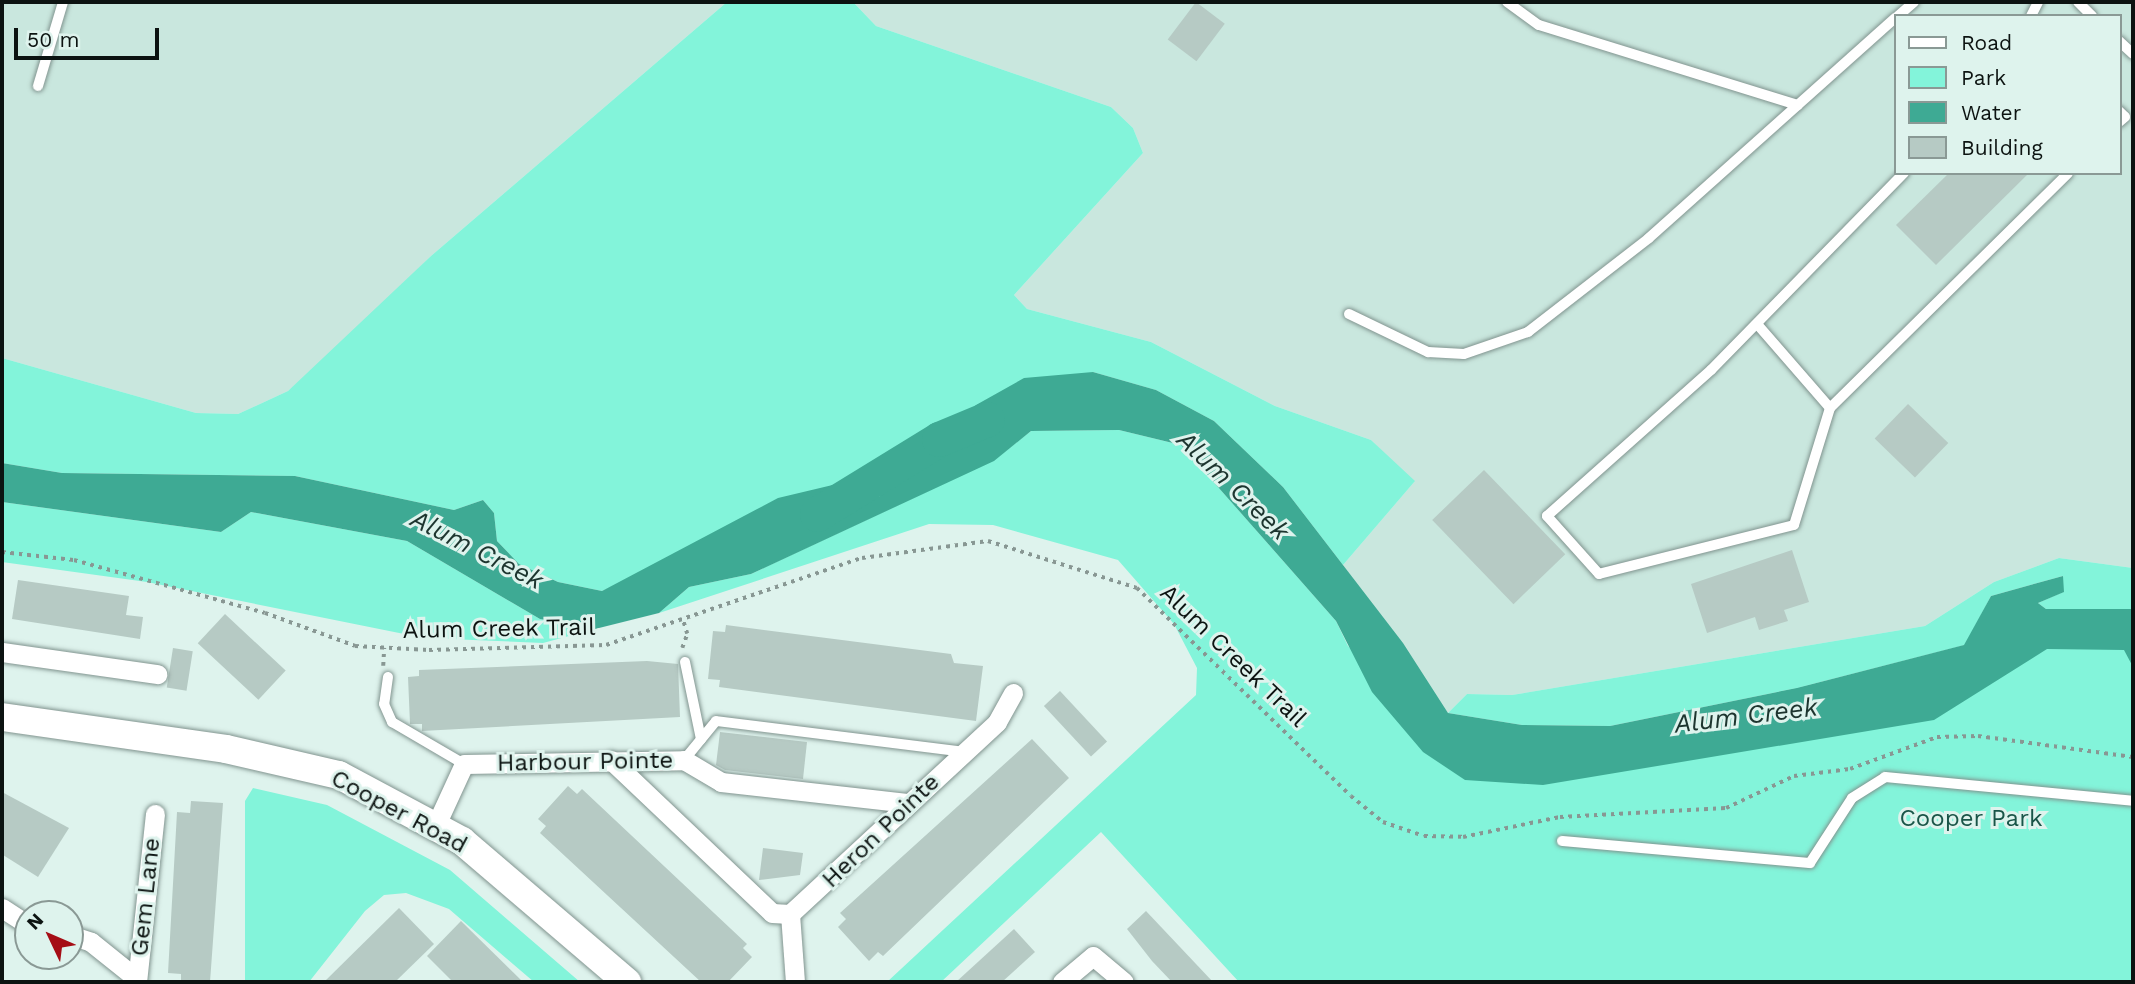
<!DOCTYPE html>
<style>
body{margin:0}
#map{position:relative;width:2135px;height:984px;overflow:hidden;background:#def3ed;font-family:"Work Sans",sans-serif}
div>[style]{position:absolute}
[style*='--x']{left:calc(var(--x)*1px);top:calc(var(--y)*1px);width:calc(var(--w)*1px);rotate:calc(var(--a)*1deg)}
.built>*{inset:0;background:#c9e7de}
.green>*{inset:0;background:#83f4da}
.water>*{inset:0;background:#3eaa94}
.river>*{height:35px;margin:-17.5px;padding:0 17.5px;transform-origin:17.5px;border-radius:17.5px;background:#3eaa94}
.building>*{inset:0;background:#b6cac4;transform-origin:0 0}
.path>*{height:3.5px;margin-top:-1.75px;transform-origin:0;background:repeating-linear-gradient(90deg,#889793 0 3.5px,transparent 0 8.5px)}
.roads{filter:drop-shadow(0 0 2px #81948f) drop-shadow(0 0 2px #81948f)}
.lane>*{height:10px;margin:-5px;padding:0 5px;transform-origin:5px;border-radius:5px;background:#fff}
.street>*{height:19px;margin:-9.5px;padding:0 9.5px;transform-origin:9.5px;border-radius:9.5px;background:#fff}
.secondary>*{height:28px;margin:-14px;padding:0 14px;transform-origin:14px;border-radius:14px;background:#fff}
span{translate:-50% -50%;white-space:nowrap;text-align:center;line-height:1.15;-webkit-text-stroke:6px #def3ed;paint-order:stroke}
.street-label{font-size:24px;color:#0c1311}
.park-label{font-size:24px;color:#195548}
.water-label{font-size:26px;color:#1d352f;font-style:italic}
.frame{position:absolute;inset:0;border:4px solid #0c1311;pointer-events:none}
.legend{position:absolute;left:1894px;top:14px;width:228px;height:161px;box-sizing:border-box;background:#def3ed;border:2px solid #8a9995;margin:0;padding:9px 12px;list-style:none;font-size:21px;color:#0c1311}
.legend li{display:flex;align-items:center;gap:14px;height:35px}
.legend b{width:35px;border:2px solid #8a9995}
.north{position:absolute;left:14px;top:900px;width:70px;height:70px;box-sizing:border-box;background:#def3ed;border:2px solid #8a9995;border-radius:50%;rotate:314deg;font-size:19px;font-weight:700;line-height:28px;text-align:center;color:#0c1311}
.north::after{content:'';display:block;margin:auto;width:24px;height:32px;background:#a50d15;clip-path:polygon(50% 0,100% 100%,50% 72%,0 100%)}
.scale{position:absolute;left:14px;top:28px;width:145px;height:32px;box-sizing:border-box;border:4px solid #0c1311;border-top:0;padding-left:9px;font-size:21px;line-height:24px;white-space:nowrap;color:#0c1311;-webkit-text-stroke:5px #def3ed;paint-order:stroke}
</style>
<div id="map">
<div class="built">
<i style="clip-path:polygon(2px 2px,727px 2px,431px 256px,326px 359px,288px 391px,238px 414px,196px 413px,2px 358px)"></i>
<i style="clip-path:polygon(evenodd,853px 2px,2133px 2px,2133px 568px,2059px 558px,1994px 582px,1925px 626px,1512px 695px,1467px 694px,1448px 713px,1343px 565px,1414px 482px,1371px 440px,1275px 406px,1151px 342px,1027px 309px,1014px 295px,1143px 153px,1133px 128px,1111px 107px,876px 26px,853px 2px,1895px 16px,2119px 16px,2119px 173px,1895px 173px,1895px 16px)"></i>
</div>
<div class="green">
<i style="clip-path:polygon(727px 2px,853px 2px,876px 26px,1111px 107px,1133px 128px,1143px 153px,1014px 295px,1027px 309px,1151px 342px,1275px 406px,1371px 440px,1415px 481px,1343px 565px,1283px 487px,1214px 421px,1156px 390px,1093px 372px,906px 473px,879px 497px,840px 483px,602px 591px,558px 582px,519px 564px,497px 541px,494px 513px,483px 500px,454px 510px,295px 476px,62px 473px,2px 463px,2px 358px,196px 413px,238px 414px,288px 391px,431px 256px)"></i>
<i style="clip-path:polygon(1119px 430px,1181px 445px,1336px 621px,1348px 646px,1473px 762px,1958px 651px,2133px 635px,2133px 982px,1239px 982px,1101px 832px,941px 982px,887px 982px,1196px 695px,1197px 668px,1174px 624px,1118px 560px,993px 525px,929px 524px,659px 613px,689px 587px,751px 574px,994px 460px,1031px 431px)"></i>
<i style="clip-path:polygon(2px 502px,221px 532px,251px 512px,407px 541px,540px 619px,595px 629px,543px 643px,424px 638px,147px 582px,2px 562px)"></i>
<i style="clip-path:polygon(2059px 558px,2133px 568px,2133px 609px,2046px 609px,2038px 603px,2063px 592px,2063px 576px,1991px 596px,1965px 645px,1797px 688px,1610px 726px,1522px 725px,1448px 713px,1467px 694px,1512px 695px,1925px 626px,1994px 582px)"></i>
<i style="clip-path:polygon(253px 788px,327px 805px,450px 870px,580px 982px,534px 982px,449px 909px,406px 893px,384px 895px,365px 911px,309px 982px,245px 982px,245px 801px)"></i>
</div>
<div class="water">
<i style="clip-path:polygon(1093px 372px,1156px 390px,1214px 421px,1283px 487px,1403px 643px,1448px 713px,1522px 725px,1610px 726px,1797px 688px,1964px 645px,1991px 596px,2063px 576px,2064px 592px,2038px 603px,2046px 609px,2133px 609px,2133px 667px,2124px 650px,2047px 649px,1934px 720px,1543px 785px,1465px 780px,1423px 752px,1372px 692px,1336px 621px,1181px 445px,1119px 430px,1031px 431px,994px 461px,751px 574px,689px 587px,659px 613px,595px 629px,540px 619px,407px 541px,251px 512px,221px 532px,2px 502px,2px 463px,62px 473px,295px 476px,454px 510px,483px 500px,494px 513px,497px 541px,519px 564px,558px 582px,602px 591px,778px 498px,841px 483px,879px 497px,976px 405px,1024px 378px)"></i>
</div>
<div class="river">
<i style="--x:817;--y:514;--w:143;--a:-31.6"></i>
<i style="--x:939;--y:439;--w:52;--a:-22.6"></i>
</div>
<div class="building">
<i style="left:1196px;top:2px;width:36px;height:47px;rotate:37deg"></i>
<i style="clip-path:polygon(1949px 173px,2029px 173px,1936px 265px,1896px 225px)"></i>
<i style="left:1908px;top:404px;width:56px;height:48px;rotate:44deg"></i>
<i style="left:1484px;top:470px;width:117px;height:72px;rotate:46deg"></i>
<i style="clip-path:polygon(1792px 550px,1809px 602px,1784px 610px,1788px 621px,1759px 630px,1755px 617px,1707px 633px,1691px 584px)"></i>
<i style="clip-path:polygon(18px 580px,129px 596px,126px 615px,143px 617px,140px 639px,12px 619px)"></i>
<i style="left:225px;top:614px;width:83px;height:40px;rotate:43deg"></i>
<i style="clip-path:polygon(726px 625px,951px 654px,954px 663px,983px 666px,976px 721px,719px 687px,720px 680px,708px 679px,713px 631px,725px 632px)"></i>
<i style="left:173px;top:648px;width:20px;height:40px;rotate:9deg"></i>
<i style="clip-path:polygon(647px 661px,678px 664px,680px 717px,422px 731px,422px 724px,410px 724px,408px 677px,419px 676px,419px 670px)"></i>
<i style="left:1060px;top:691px;width:69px;height:22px;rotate:47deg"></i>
<i style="clip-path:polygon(720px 732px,807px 742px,803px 779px,725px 770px,716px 765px)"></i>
<i style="clip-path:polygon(1032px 739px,1069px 778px,883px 956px,878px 952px,869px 961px,838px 927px,846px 919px,840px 913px)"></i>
<i style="clip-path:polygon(568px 786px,577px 794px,582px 789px,747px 944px,743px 948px,752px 957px,728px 982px,701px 982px,540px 833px,546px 826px,538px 819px)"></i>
<i style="clip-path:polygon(2px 792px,69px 828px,38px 877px,3px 855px)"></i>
<i style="clip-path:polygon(191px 801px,223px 803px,210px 982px,181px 982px,181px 974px,168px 973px,177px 812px,190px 813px)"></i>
<i style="clip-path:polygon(763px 848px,803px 853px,800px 875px,759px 880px)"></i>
<i style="clip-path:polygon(399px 908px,434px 944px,395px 982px,324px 982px)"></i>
<i style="clip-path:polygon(1146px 911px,1213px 982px,1172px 982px,1152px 961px,1127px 929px)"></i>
<i style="clip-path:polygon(461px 921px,523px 982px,453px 982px,427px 956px)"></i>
<i style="clip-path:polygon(1014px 929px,1035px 952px,1002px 982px,956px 982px)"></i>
</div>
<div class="path">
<i style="--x:2;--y:552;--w:72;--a:6.3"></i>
<i style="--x:74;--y:560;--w:198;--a:15.5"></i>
<i style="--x:265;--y:613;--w:96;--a:20.1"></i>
<i style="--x:355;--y:646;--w:74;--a:3.1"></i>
<i style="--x:429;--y:650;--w:177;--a:-1.6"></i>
<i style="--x:606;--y:645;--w:270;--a:-18.8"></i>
<i style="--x:862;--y:558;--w:127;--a:-7.7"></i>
<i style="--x:988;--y:541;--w:156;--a:17.5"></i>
<i style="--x:1137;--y:588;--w:298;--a:44.2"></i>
<i style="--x:1351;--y:796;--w:41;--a:39.1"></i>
<i style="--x:1383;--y:822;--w:43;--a:18.9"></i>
<i style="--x:1424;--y:836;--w:39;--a:1"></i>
<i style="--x:1463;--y:837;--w:99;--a:-11.7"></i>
<i style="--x:1560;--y:817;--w:166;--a:-3.1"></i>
<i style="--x:1726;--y:808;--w:75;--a:-25.2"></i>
<i style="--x:1794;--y:776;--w:56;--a:-7.1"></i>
<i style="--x:1850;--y:769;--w:93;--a:-20.2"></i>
<i style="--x:1937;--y:737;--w:41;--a:-1.4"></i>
<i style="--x:1978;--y:736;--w:156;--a:7.7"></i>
<i style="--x:682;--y:648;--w:15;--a:-70"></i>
<i style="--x:687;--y:634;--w:17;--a:-107"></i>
<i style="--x:383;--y:666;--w:18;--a:-87"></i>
</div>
<div class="roads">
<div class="lane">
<i style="--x:1507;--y:2;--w:39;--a:36"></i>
<i style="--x:1539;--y:25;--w:271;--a:17.2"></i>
<i style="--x:2078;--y:2;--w:20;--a:45"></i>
<i style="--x:1898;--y:16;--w:21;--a:-41"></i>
<i style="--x:2031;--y:16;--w:16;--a:-63"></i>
<i style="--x:2119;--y:41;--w:19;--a:43"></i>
<i style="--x:38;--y:86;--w:88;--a:-73.4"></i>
<i style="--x:2119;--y:111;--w:8;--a:45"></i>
<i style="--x:2125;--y:117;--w:8;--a:140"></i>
<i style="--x:1349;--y:314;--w:88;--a:25.7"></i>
<i style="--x:1428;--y:352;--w:36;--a:3"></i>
<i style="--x:1464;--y:354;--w:68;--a:-19"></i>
<i style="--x:1528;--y:332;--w:153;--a:-37.8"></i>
<i style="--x:1649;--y:238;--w:330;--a:-41.8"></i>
<i style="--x:1757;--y:324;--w:111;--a:49"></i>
<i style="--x:1830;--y:408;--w:122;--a:107.1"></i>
<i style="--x:1794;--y:525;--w:201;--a:165.9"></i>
<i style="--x:1599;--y:574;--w:78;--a:-131.9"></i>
<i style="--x:1547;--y:516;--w:220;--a:-41.7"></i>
<i style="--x:1711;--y:370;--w:276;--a:-45.6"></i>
<i style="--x:1830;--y:408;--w:334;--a:-44.6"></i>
<i style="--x:685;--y:662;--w:79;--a:78.3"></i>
<i style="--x:388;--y:677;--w:27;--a:98"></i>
<i style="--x:384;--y:704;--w:20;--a:66"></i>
<i style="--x:392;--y:722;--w:83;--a:30.3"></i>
<i style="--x:684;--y:760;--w:50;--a:-50.6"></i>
<i style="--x:716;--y:721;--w:250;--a:7.1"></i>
<i style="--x:1562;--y:841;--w:249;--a:5.1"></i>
<i style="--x:1810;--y:863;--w:77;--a:-57.1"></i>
<i style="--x:1852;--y:798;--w:39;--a:-32"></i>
<i style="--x:1885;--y:777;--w:249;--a:5.5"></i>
</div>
<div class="street">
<i style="--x:2;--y:652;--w:157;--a:8.1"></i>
<i style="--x:611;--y:760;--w:222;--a:43.5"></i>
<i style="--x:772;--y:913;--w:18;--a:3"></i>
<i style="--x:435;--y:827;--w:69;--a:-65.3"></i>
<i style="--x:464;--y:764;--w:220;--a:-1"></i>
<i style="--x:684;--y:760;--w:43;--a:30.7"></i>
<i style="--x:721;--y:782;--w:189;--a:6.4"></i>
<i style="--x:2;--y:908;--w:31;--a:33"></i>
<i style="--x:790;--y:914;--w:282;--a:-42.8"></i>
<i style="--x:997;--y:722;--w:33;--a:-61"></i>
<i style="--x:790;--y:914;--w:68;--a:85.8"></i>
<i style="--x:70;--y:935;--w:22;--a:18"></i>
<i style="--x:91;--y:942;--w:59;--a:38.8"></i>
<i style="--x:137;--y:982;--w:169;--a:-83.9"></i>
<i style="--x:1062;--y:982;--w:40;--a:-40"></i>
<i style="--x:1093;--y:956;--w:40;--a:40"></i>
</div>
<div class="secondary">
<i style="--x:2;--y:717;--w:226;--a:8.1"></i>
<i style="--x:226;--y:749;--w:116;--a:13"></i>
<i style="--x:339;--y:775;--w:140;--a:28.2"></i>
<i style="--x:462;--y:841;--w:217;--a:40.5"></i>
</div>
</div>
<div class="street-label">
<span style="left:499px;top:629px;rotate:-1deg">Alum Creek Trail</span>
<span style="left:1233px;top:656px;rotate:44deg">Alum Creek Trail</span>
<span style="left:585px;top:762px;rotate:-1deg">Harbour Pointe</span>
<span style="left:399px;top:812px;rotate:28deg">Cooper Road</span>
<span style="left:881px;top:831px;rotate:-44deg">Heron Pointe</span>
<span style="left:146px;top:897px;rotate:-84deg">Gem Lane</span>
</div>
<div class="park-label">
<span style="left:1971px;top:819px">Cooper Park</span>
</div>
<div class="water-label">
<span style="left:1233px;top:486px;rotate:44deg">Alum Creek</span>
<span style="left:477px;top:550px;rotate:27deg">Alum Creek</span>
<span style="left:1746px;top:716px;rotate:-7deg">Alum Creek</span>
</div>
<div class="frame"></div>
<ul class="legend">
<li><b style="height:9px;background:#fff"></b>Road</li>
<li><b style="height:19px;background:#83f4da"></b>Park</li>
<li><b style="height:19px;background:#3eaa94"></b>Water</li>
<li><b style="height:19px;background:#b6cac4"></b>Building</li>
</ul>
<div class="north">N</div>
<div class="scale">50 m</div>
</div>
